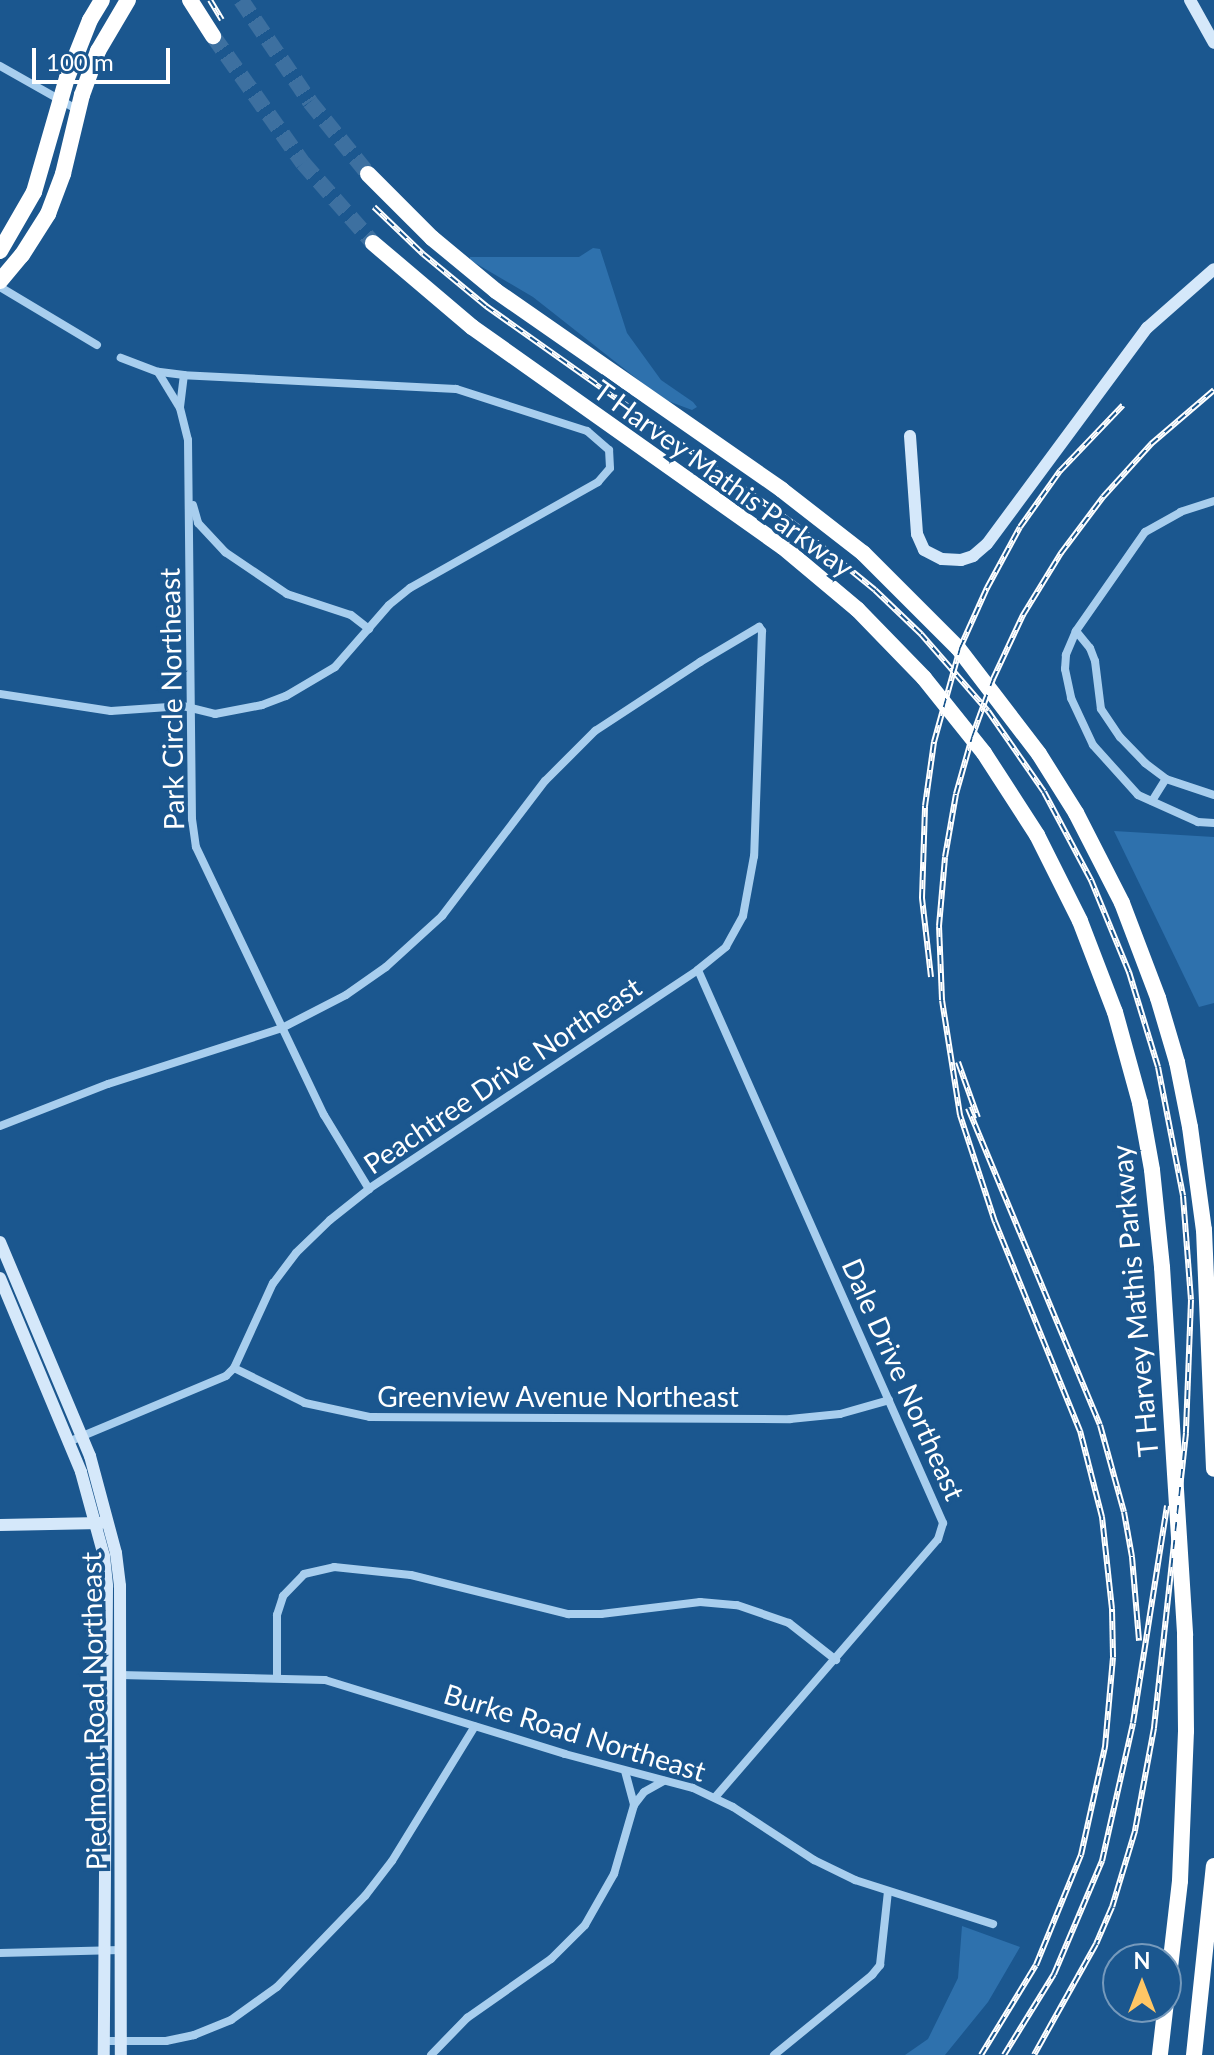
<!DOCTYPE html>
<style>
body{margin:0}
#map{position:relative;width:1214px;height:2055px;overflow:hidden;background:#1b578f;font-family:Lato,sans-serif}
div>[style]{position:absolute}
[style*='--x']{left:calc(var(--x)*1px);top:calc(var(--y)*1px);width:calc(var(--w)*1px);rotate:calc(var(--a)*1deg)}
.green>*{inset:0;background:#2e71ad}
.highway-tunnel>*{height:16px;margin-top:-8px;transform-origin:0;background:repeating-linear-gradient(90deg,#3d70a0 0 16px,transparent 0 24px)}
.street>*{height:8px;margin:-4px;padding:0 4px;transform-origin:4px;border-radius:4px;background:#a8ceee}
.secondary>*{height:12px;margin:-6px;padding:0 6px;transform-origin:6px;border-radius:6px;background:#d5e8fa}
.highway>*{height:16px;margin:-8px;padding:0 8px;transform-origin:8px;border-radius:8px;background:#fff}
.rail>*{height:6px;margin-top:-3px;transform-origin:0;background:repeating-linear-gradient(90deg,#1b578f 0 9px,#fff 0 18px);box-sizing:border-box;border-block:2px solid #fff}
span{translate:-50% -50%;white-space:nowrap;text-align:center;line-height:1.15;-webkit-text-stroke:7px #1b578f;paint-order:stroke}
.street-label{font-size:28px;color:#fff}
.north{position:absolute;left:1102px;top:1943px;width:80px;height:80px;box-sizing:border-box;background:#1b578f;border:2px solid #769abc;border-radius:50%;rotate:0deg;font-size:22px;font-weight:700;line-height:32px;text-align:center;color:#fff}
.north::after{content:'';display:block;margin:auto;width:28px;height:36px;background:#ffc665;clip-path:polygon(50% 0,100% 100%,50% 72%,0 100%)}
.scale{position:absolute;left:32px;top:48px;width:138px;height:36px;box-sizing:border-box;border:4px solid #fff;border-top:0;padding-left:10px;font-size:24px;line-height:28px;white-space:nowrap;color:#fff;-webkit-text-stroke:6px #1b578f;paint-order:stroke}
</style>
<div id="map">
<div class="green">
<i style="clip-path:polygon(593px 248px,600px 249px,627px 333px,661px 380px,693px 402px,697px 407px,692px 410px,668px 401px,646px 386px,533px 297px,470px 260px,470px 257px,579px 257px)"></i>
<i style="clip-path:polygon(1114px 831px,1214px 837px,1214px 1003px,1199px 1007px)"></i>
<i style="clip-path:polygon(962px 1926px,1020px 1947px,988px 2002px,945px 2055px,905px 2055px,928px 2039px,958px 1978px)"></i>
</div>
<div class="highway-tunnel">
<i style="--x:241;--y:0;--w:123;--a:55.9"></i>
<i style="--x:310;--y:102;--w:92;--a:51.1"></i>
<i style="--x:213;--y:36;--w:156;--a:54.7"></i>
<i style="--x:303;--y:163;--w:106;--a:48.8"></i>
</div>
<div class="street">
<i style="--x:0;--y:66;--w:90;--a:29.4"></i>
<i style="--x:0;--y:287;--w:113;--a:30.9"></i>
<i style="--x:158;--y:372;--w:42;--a:58.6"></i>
<i style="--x:180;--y:408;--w:33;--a:76"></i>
<i style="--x:188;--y:440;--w:379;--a:89.4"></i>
<i style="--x:192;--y:819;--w:28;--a:82"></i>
<i style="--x:196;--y:847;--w:297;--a:64.5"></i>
<i style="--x:324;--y:1115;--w:87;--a:58.7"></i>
<i style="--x:180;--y:407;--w:32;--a:-83"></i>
<i style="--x:1214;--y:501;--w:35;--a:162"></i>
<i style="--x:1181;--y:512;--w:41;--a:150.9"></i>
<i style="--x:1145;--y:532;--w:121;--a:124.9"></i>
<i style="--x:1076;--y:631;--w:26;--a:113"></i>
<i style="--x:1066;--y:655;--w:14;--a:94"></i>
<i style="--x:1065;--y:669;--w:30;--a:78"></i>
<i style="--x:1071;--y:698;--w:52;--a:64.9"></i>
<i style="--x:1093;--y:745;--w:67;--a:48"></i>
<i style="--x:1138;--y:795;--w:66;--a:24.2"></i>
<i style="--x:1198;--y:822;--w:16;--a:4"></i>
<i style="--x:193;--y:505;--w:19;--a:74"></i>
<i style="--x:198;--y:523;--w:40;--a:47"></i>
<i style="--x:225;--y:552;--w:75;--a:34.1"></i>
<i style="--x:287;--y:594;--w:67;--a:18.2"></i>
<i style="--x:351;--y:615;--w:23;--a:38"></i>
<i style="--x:1076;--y:631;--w:22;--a:51"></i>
<i style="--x:1090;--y:648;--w:14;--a:69"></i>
<i style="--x:1095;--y:661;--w:48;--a:82.9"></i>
<i style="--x:1101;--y:709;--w:34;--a:56"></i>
<i style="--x:1120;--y:737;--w:36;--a:46"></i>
<i style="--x:1145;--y:763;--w:26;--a:37"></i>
<i style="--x:1166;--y:779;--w:51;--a:18.4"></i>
<i style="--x:0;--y:694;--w:112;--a:8.7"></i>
<i style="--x:111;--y:711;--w:72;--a:-4"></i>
<i style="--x:183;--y:706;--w:33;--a:14"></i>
<i style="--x:215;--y:714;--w:48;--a:-10.8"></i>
<i style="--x:262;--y:705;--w:26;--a:-21"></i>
<i style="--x:286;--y:696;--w:57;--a:-30.6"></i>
<i style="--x:335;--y:667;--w:82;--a:-48.9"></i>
<i style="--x:389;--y:605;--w:27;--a:-39"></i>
<i style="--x:410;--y:588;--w:216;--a:-29.4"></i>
<i style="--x:598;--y:482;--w:18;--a:-49"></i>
<i style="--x:610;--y:468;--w:18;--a:-93"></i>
<i style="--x:609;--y:450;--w:29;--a:-139"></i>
<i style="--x:587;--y:431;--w:138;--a:-162.2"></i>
<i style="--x:456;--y:389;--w:272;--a:-177.1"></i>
<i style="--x:184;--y:375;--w:26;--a:-173"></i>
<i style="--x:158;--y:372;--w:40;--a:-159"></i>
<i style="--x:1152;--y:801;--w:26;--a:-58"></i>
<i style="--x:698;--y:970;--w:605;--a:66.1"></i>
<i style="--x:943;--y:1523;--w:17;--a:107"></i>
<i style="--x:938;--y:1539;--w:341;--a:130.8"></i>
<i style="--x:0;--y:1126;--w:116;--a:-21.3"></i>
<i style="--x:108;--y:1084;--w:183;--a:-17.8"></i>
<i style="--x:282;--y:1028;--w:72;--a:-27.3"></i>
<i style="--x:346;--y:995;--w:49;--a:-35"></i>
<i style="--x:386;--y:967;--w:76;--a:-42.3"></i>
<i style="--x:442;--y:916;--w:170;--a:-52.7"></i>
<i style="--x:545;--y:781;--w:71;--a:-45"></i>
<i style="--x:595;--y:731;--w:126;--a:-33.3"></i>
<i style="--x:700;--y:662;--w:69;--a:-30.7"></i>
<i style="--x:759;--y:627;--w:5;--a:53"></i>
<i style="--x:762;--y:631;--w:225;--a:92"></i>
<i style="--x:754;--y:856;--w:61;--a:100.4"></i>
<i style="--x:743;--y:916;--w:35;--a:119"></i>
<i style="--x:726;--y:947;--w:36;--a:141"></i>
<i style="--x:698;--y:970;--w:395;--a:146.4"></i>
<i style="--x:369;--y:1189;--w:50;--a:141.5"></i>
<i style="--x:330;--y:1220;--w:47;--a:135.9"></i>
<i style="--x:296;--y:1253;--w:38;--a:127"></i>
<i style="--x:273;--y:1283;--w:94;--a:114.6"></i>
<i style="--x:234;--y:1368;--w:11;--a:135"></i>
<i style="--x:226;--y:1376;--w:171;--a:157.3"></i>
<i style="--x:234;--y:1368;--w:79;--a:26.2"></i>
<i style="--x:305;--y:1403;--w:66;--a:12.2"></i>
<i style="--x:370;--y:1417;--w:420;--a:0.3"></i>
<i style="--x:790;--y:1419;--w:50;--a:-5.7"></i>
<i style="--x:840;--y:1414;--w:51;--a:-15.9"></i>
<i style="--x:120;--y:1675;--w:205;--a:1.4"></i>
<i style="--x:325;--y:1680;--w:251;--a:17.1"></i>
<i style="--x:565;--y:1754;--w:132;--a:14.9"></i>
<i style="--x:693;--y:1788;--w:44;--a:25.4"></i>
<i style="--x:733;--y:1807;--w:97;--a:33.2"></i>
<i style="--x:814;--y:1860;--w:46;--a:26"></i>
<i style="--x:855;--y:1880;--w:145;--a:17.7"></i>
<i style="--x:277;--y:1676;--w:61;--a:-90"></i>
<i style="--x:277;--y:1615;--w:20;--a:-72"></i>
<i style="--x:283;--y:1596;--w:30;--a:-46"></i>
<i style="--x:304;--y:1574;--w:31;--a:-13"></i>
<i style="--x:334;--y:1567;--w:77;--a:5.9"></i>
<i style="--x:411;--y:1575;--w:162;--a:14"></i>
<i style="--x:568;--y:1614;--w:33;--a:0"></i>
<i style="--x:601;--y:1614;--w:100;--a:-6.9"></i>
<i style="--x:700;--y:1602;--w:37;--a:5"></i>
<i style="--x:737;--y:1605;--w:55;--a:19.1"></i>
<i style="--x:789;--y:1623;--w:60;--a:38.2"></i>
<i style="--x:625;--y:1771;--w:35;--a:75"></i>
<i style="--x:0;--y:1953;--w:121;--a:-1.4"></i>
<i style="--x:104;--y:2041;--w:62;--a:0"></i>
<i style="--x:166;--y:2041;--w:29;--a:-12"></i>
<i style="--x:194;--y:2035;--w:40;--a:-22"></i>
<i style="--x:231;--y:2020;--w:57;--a:-35.7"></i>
<i style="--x:277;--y:1987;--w:127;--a:-46"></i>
<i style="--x:365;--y:1896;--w:44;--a:-52.4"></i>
<i style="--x:392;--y:1861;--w:158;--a:-58.4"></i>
<i style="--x:431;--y:2055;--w:52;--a:-45.8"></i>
<i style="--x:467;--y:2018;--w:103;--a:-35.1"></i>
<i style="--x:551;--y:1959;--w:48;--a:-45"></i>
<i style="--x:585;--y:1925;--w:59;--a:-60.4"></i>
<i style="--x:614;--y:1874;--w:72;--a:-73.8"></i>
<i style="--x:634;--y:1805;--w:16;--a:-52"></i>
<i style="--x:644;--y:1792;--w:23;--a:-29"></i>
<i style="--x:774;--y:2055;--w:127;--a:-39.2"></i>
<i style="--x:872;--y:1975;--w:13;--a:-51"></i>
<i style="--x:880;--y:1965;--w:74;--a:-83.8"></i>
</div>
<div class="secondary">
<i style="--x:1190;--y:0;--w:49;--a:60.8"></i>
<i style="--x:910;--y:436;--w:98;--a:85.9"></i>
<i style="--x:917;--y:534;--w:17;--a:66"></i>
<i style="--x:924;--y:550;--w:20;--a:27"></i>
<i style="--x:942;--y:559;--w:19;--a:3"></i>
<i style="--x:961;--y:560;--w:13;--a:-18"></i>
<i style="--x:973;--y:556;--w:18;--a:-41"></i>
<i style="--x:987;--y:544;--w:269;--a:-53.5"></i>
<i style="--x:1147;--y:328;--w:89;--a:-41.4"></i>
<i style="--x:0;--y:1242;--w:232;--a:67.2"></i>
<i style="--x:90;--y:1456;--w:100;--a:75"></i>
<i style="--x:116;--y:1553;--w:33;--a:83"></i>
<i style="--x:120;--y:1586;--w:469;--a:89.9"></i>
<i style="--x:0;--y:1278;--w:210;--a:67.3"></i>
<i style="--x:81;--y:1472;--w:87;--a:74.7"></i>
<i style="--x:104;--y:1556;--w:31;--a:84"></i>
<i style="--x:107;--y:1587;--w:468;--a:90.4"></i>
<i style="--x:0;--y:1525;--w:101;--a:-1.1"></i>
</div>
<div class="highway">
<i style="--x:190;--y:0;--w:43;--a:57.4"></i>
<i style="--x:368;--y:174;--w:91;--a:45"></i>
<i style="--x:432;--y:238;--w:83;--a:39.6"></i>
<i style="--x:496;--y:291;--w:348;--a:34.8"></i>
<i style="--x:782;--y:490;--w:103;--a:37.9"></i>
<i style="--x:863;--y:553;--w:134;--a:45"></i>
<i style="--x:958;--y:648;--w:133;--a:52.6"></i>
<i style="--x:1039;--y:754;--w:70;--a:57.9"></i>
<i style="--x:1076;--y:813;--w:101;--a:62.9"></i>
<i style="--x:1122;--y:903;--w:102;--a:69.2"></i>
<i style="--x:1158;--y:998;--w:67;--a:73.5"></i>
<i style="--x:1177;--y:1062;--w:66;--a:78.7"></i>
<i style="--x:1190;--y:1127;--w:104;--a:82.3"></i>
<i style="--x:1204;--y:1230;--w:239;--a:87.6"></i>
<i style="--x:373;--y:243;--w:130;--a:40.3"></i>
<i style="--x:472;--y:327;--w:381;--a:35.3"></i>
<i style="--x:783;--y:547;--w:97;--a:40"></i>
<i style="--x:857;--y:609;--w:96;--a:45.8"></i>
<i style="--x:924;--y:678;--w:96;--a:51.3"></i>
<i style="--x:984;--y:753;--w:98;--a:57.1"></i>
<i style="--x:1037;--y:835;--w:96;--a:63.4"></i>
<i style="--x:1080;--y:921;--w:97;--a:69"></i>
<i style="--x:1115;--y:1012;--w:94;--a:74.6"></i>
<i style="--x:1140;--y:1103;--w:68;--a:79.8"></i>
<i style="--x:1152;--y:1170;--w:98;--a:84.1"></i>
<i style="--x:1162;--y:1267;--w:369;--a:86.4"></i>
<i style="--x:1185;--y:1635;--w:96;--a:89.4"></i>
<i style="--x:1186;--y:1731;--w:150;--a:92.3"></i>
<i style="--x:1180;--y:1881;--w:175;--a:96.6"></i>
<i style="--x:0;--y:251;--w:68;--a:-60"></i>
<i style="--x:34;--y:192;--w:119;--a:-73.9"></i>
<i style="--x:67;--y:78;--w:62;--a:-68.4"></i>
<i style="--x:90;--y:20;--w:23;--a:-59"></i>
<i style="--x:0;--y:281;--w:34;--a:-50"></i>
<i style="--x:22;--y:255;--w:49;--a:-57.6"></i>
<i style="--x:48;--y:214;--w:43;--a:-69.4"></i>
<i style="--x:63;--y:174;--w:81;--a:-76.5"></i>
<i style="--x:82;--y:95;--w:47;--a:-70"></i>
<i style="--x:98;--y:51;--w:59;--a:-59.5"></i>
<i style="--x:1194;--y:2055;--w:190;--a:-84"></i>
</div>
<div class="rail">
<i style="--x:210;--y:0;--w:23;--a:59"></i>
<i style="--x:374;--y:207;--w:68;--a:43.8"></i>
<i style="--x:423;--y:254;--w:82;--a:39.5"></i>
<i style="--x:486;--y:306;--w:384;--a:35.3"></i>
<i style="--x:799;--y:528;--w:98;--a:39.2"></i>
<i style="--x:875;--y:590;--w:64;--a:43.7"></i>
<i style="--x:921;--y:634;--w:102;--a:49"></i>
<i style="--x:988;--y:711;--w:98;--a:55.3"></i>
<i style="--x:1044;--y:792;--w:100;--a:61.9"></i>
<i style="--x:1091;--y:880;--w:100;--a:67.6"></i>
<i style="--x:1129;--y:972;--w:99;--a:73"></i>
<i style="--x:1158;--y:1067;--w:131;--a:79"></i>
<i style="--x:1183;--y:1196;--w:104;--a:85.6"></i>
<i style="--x:1191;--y:1300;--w:133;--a:92.2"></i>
<i style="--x:1186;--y:1433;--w:297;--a:96.2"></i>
<i style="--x:1154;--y:1728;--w:105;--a:100.5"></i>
<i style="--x:1135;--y:1831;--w:79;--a:106.8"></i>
<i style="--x:1112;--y:1907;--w:40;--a:113.4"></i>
<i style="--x:1096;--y:1944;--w:127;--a:119.2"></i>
<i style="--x:931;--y:977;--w:80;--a:-96.5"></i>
<i style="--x:922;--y:898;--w:92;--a:-88.1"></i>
<i style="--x:925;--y:806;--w:65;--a:-82"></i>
<i style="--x:934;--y:742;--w:98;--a:-74.5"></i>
<i style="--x:960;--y:648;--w:66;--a:-65.8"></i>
<i style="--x:987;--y:588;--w:69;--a:-61.6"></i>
<i style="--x:1020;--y:527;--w:69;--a:-54.5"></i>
<i style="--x:1060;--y:471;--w:91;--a:-46.3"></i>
<i style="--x:958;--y:1062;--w:59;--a:70.3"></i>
<i style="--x:968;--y:1108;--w:343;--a:67.4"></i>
<i style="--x:1100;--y:1425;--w:90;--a:74.6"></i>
<i style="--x:1124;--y:1512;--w:46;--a:79.9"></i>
<i style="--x:1132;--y:1557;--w:84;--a:85.2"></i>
<i style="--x:981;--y:2055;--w:105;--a:-58.6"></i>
<i style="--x:1036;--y:1965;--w:119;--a:-67.8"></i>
<i style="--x:1081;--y:1855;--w:111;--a:-77.5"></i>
<i style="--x:1105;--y:1747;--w:90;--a:-84.9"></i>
<i style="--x:1113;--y:1657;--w:48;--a:-91.2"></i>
<i style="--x:1112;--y:1609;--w:93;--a:-96.2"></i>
<i style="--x:1102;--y:1517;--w:89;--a:-104.3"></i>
<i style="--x:1080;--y:1431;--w:226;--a:-112.1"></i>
<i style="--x:995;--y:1222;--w:113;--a:-108.1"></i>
<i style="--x:960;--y:1115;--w:116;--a:-98.9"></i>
<i style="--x:942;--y:1000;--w:74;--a:-92.3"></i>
<i style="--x:939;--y:926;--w:69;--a:-85"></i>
<i style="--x:945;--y:857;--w:64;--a:-80.1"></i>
<i style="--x:956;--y:794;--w:59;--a:-74.3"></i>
<i style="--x:972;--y:737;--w:62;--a:-70.1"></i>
<i style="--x:993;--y:679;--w:71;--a:-64.9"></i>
<i style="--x:1023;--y:615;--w:73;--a:-58.5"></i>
<i style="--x:1061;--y:553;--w:70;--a:-53.1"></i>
<i style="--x:1103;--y:497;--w:72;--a:-47.8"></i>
<i style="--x:1151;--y:444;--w:83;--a:-40.6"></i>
<i style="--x:1004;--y:2055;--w:95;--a:-58.3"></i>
<i style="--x:1054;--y:1974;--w:123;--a:-67"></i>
<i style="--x:1102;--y:1861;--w:141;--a:-77.3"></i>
<i style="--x:1133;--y:1723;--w:220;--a:-81.1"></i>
</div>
<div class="street-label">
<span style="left:724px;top:478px;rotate:36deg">T Harvey Mathis Parkway</span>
<span style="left:171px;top:699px;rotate:-91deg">Park Circle Northeast</span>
<span style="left:502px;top:1075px;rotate:-34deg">Peachtree Drive Northeast</span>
<span style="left:1134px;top:1301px;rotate:-95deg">T Harvey Mathis Parkway</span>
<span style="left:904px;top:1379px;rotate:66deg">Dale Drive Northeast</span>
<span style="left:558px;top:1396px">Greenview Avenue Northeast</span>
<span style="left:93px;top:1711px;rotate:-91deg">Piedmont Road Northeast</span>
<span style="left:575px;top:1732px;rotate:17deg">Burke Road Northeast</span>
</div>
<div class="north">N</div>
<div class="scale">100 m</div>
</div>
